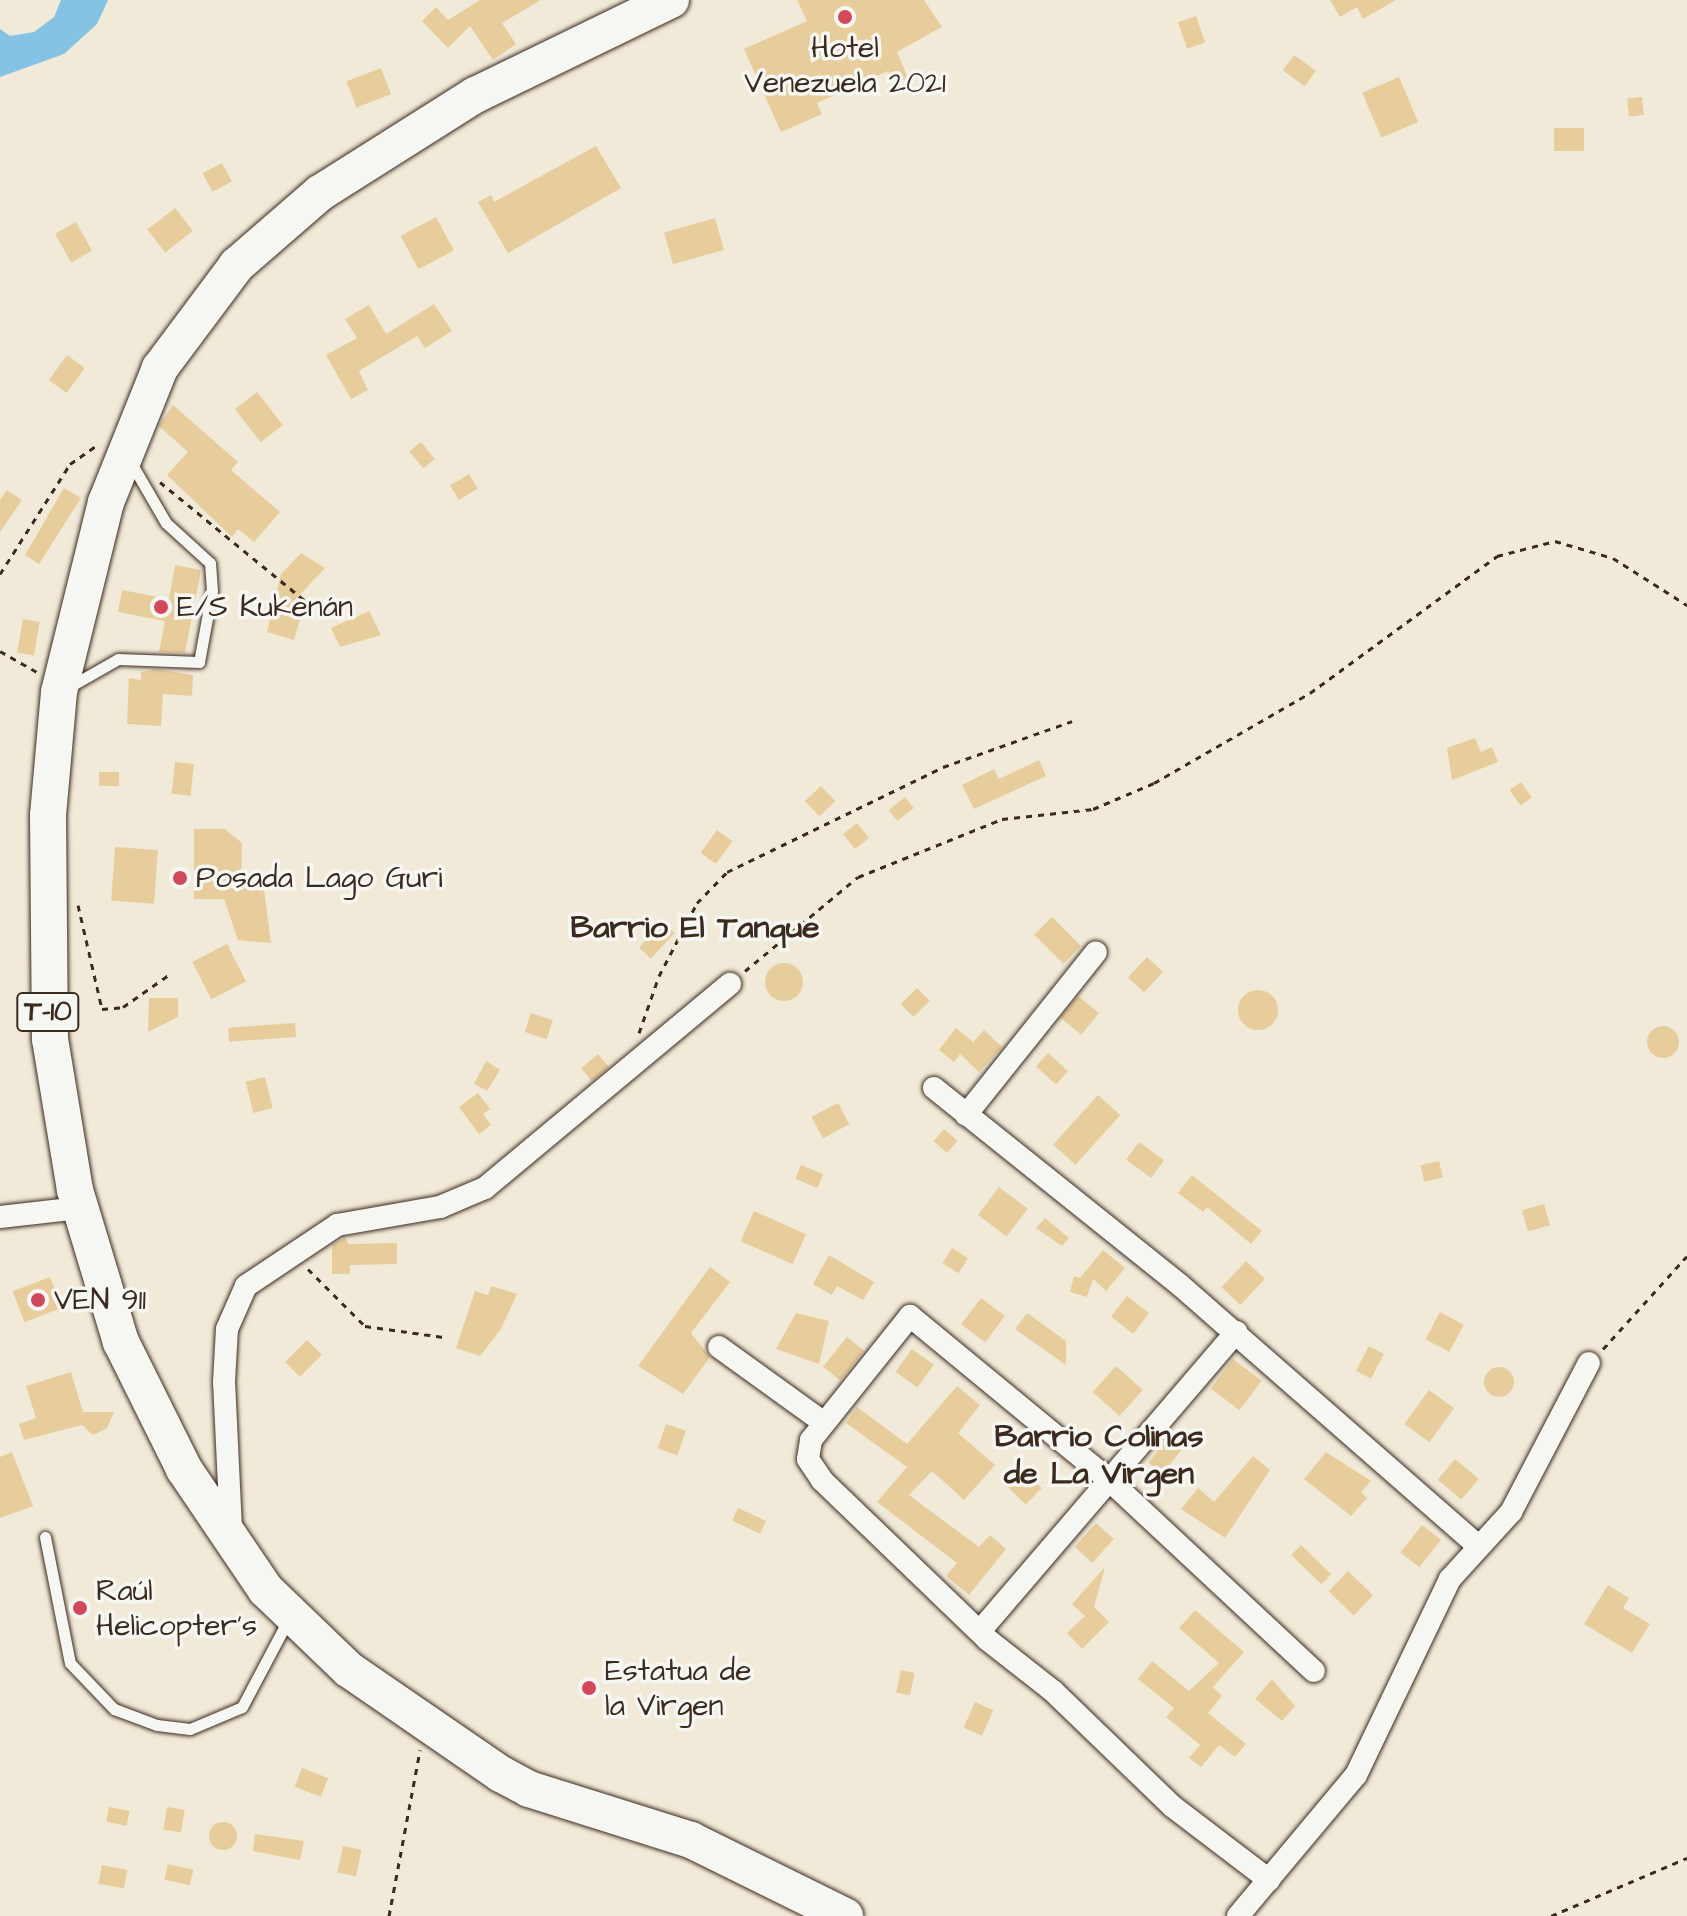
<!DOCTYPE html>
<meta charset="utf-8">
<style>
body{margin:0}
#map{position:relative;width:1687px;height:1916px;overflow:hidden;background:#f2ead8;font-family:"Architects Daughter",sans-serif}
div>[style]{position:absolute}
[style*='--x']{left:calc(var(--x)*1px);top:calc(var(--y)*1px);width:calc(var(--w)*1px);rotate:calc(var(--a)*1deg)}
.water>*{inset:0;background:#85c3e5}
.building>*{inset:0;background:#e7cd9c;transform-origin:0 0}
.round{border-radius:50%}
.path>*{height:3px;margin-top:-1.5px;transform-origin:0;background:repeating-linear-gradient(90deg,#3b2a1e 0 6px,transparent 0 12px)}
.roads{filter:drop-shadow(0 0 2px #3b2a1e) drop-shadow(0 0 2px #3b2a1e)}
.service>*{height:11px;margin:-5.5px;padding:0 5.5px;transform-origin:5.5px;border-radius:5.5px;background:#f6f6f2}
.minor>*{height:22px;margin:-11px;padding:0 11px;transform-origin:11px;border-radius:11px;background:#f6f6f2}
.trunk>*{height:36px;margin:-18px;padding:0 18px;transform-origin:18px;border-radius:18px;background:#f6f6f2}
.dots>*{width:22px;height:22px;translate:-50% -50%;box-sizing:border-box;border:4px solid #f6f6f2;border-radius:50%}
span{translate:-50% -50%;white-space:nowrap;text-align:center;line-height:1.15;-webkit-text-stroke:7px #f6f6f2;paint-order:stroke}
.shield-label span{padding:2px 6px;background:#f6f6f2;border:2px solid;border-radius:6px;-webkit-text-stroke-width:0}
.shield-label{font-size:28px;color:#3b2a1e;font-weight:700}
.poi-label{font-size:30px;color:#3b2a1e}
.left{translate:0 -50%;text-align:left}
.neighbourhood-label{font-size:32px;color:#3b2a1e;font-weight:700}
</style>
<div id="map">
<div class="water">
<i style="clip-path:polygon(61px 0,108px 0,97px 24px,64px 54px,0 77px,0 29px,10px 36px,34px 32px,54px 17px)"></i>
</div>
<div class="building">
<i style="clip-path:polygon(480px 0,541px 0,502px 23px,516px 44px,493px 60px,470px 26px,448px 48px,422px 21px,436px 7px,448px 20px)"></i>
<i style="clip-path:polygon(797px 0,924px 0,942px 27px,897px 52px,908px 78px,894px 84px,888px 71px,817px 103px,822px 114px,781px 132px,744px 49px,807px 21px)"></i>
<i style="clip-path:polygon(1330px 0,1396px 0,1363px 19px,1357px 7px,1340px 17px)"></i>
<i style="left:1196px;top:16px;width:28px;height:19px;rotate:71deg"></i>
<i style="left:1294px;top:55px;width:27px;height:19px;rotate:36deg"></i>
<i style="left:381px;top:68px;width:28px;height:37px;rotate:69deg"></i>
<i style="left:1399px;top:77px;width:49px;height:40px;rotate:67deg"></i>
<i style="left:1642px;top:97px;width:18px;height:15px;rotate:84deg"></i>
<i style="left:1584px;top:128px;width:23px;height:30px;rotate:90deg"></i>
<i style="clip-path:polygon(596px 146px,621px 188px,508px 253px,478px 202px,491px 195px,494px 202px)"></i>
<i style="left:222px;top:163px;width:21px;height:22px;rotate:62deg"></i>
<i style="left:175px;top:208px;width:29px;height:35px;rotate:52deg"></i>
<i style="left:436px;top:217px;width:38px;height:40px;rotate:62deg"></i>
<i style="left:715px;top:218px;width:33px;height:53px;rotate:74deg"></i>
<i style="left:76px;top:222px;width:33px;height:24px;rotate:61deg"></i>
<i style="clip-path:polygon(434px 304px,452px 331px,425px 348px,417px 336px,359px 371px,368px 390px,351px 399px,326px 355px,357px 338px,345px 319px,369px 305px,386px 334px)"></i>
<i style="left:67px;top:355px;width:22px;height:31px;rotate:36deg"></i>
<i style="left:257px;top:392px;width:42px;height:28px;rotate:52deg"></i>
<i style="clip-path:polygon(173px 405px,238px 462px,231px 470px,280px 512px,254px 542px,238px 529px,232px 537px,167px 475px,188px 452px,159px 426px)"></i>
<i style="left:421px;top:442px;width:22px;height:15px;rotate:51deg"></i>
<i style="left:469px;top:474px;width:17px;height:22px;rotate:59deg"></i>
<i style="clip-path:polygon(64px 488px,81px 498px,39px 564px,25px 555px)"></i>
<i style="clip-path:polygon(7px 490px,22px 500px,0 532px,0 500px)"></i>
<i style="clip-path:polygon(301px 553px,325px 568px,293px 602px,304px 606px,294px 640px,267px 632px,281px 574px)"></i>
<i style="clip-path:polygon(175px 565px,201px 570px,185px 653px,159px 652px,165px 621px,118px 612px,122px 590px,169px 599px)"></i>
<i style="clip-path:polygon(369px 611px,381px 635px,340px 647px,331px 628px)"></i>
<i style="left:23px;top:619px;width:17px;height:34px;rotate:10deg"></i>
<i style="clip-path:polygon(156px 669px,193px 675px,192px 696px,163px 694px,161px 726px,127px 724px,129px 678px,141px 680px,141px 672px)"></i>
<i style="clip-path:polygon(1475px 738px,1481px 752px,1492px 747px,1498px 762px,1452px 780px,1447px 748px)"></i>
<i style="clip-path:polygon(1039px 760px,1046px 776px,974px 809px,962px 785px,994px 769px,999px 779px)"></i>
<i style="left:175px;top:762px;width:19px;height:32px;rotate:6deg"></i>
<i style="left:99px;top:772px;width:20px;height:14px"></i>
<i style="left:1521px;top:782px;width:19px;height:14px;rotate:55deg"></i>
<i style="left:821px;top:786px;width:21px;height:22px;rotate:47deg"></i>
<i style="left:905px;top:797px;width:14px;height:21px;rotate:51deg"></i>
<i style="left:857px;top:823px;width:19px;height:18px;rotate:51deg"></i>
<i style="clip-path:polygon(194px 829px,225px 829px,242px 843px,241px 880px,264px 889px,271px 943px,238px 940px,224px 899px,194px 899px)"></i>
<i style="left:717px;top:830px;width:19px;height:28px;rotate:36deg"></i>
<i style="left:115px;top:847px;width:43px;height:54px;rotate:4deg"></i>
<i style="left:1052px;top:917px;width:41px;height:25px;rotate:45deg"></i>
<i style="left:663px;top:922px;width:16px;height:35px;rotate:43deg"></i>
<i style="left:227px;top:944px;width:42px;height:39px;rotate:63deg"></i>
<i style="left:1147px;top:957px;width:22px;height:28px;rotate:43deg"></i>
<i class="round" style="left:765px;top:963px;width:38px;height:38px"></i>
<i style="left:917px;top:988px;width:18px;height:23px;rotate:45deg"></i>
<i class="round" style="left:1238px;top:990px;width:40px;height:40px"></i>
<i style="left:1078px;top:996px;width:27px;height:28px;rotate:39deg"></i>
<i style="clip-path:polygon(149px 998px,178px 998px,178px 1017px,148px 1032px)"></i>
<i style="left:531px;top:1013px;width:23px;height:20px;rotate:18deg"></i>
<i style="left:295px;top:1023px;width:14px;height:67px;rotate:86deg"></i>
<i class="round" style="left:1647px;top:1026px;width:32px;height:32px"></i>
<i style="clip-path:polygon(956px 1028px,973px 1042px,984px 1030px,1002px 1047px,979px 1072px,960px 1054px,954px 1062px,939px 1050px)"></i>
<i style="left:1048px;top:1053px;width:27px;height:18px;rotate:42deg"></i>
<i style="left:598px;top:1054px;width:17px;height:22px;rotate:50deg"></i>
<i style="clip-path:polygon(486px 1061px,500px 1070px,487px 1091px,474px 1084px)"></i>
<i style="left:265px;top:1077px;width:32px;height:20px;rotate:76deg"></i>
<i style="clip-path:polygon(478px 1093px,490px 1109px,483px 1114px,491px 1125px,479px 1134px,459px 1107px)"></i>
<i style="left:1098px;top:1095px;width:30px;height:67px;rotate:42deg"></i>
<i style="left:838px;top:1103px;width:24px;height:30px;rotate:62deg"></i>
<i style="left:944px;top:1129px;width:18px;height:16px;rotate:41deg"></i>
<i style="left:1139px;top:1142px;width:31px;height:22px;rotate:36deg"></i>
<i style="left:1439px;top:1161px;width:17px;height:19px;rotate:77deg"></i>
<i style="left:801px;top:1165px;width:24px;height:15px;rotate:22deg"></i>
<i style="clip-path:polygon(1192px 1175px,1262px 1231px,1251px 1244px,1207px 1207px,1203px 1212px,1178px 1193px)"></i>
<i style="left:999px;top:1187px;width:36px;height:35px;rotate:37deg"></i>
<i style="left:1544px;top:1204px;width:22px;height:23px;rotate:74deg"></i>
<i style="left:754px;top:1211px;width:57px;height:33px;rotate:24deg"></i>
<i style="clip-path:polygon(1045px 1218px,1069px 1238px,1062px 1246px,1036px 1228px)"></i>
<i style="clip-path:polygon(345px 1238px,349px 1244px,397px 1243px,397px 1264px,350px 1265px,350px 1274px,332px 1274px,332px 1245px)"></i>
<i style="left:952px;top:1248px;width:19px;height:18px;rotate:32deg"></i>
<i style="clip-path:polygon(1103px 1250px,1125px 1268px,1106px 1291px,1093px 1279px,1087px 1297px,1070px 1292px,1074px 1276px,1080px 1278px)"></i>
<i style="clip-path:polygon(829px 1255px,874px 1282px,863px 1300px,837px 1286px,832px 1295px,813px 1284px)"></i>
<i style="left:1246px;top:1261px;width:26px;height:36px;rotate:43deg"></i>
<i style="clip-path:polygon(710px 1267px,730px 1282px,691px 1333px,710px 1357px,683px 1394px,638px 1366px)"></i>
<i style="left:50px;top:1277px;width:33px;height:40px;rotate:69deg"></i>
<i style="clip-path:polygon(491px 1286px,517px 1294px,501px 1329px,480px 1356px,456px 1348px,475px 1291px,488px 1295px)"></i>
<i style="left:1127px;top:1296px;width:28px;height:26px;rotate:38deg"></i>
<i style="left:981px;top:1298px;width:30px;height:33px;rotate:37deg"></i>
<i style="left:1440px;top:1312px;width:27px;height:31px;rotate:28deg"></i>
<i style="clip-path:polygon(796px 1313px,829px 1321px,819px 1364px,776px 1349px)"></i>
<i style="clip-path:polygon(1027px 1313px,1066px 1341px,1066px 1365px,1015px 1329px)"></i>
<i style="left:847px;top:1337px;width:22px;height:38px;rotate:39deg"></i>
<i style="left:307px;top:1340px;width:21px;height:31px;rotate:45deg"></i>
<i style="left:1369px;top:1346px;width:17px;height:28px;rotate:28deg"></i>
<i style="left:912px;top:1349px;width:27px;height:28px;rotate:36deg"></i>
<i style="left:1233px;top:1359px;width:36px;height:37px;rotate:37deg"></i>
<i style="left:1116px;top:1366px;width:36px;height:35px;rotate:42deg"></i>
<i class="round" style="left:1484px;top:1367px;width:30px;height:30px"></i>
<i style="clip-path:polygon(71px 1372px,83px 1412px,114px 1412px,107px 1428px,93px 1435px,82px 1425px,24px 1440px,19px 1424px,36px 1418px,26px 1386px)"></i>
<i style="clip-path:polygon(957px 1386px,980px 1405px,958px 1433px,995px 1465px,964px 1500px,932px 1471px,909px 1495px,979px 1547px,990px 1535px,1006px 1549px,969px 1595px,946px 1576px,957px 1563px,877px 1502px,907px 1467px,846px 1423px,857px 1407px,907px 1444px)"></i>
<i style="left:1429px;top:1390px;width:31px;height:42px;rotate:36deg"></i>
<i style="left:666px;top:1424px;width:21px;height:26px;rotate:19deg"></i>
<i style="left:1167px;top:1439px;width:18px;height:30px;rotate:38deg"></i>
<i style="clip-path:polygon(12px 1452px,33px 1506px,0 1518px,0 1457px)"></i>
<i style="clip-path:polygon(1326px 1452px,1371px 1481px,1361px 1492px,1367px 1498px,1351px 1516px,1304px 1479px)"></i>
<i style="clip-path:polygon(1253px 1456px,1270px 1470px,1225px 1538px,1181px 1509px,1198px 1488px,1214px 1502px)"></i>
<i style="left:1455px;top:1459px;width:31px;height:27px;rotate:40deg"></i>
<i style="left:1018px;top:1465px;width:33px;height:23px;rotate:44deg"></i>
<i style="left:738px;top:1508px;width:31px;height:14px;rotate:25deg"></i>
<i style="left:1096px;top:1523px;width:24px;height:32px;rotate:42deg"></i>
<i style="left:1422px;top:1525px;width:24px;height:35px;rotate:38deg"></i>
<i style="left:1301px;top:1545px;width:42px;height:14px;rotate:44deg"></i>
<i style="clip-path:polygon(1105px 1567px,1094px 1607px,1109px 1622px,1082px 1649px,1067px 1633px,1085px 1616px,1072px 1604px)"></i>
<i style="left:1348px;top:1571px;width:35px;height:28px;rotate:44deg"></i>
<i style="clip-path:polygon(1608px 1585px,1629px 1598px,1623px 1608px,1650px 1624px,1632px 1653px,1584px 1624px)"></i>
<i style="clip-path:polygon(1195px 1610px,1244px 1652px,1213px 1687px,1222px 1696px,1208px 1713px,1246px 1744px,1235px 1757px,1219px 1745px,1201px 1767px,1189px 1758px,1200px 1745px,1166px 1717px,1174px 1708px,1138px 1679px,1152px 1661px,1189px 1691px,1219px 1663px,1179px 1628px)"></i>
<i style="left:901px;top:1670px;width:14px;height:23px;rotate:12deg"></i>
<i style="clip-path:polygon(1272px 1679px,1295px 1706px,1282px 1721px,1255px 1699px)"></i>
<i style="left:975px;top:1702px;width:20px;height:28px;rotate:24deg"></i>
<i style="left:302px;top:1768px;width:28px;height:20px;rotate:21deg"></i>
<i style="left:109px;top:1807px;width:21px;height:15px;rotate:11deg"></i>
<i style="left:167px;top:1807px;width:18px;height:23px;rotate:9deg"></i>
<i class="round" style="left:209px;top:1822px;width:28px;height:28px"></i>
<i style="clip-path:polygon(255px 1834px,304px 1841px,300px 1860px,253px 1851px)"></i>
<i style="left:343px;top:1846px;width:19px;height:27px;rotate:12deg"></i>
<i style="left:168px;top:1864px;width:26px;height:16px;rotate:13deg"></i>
<i style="left:102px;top:1865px;width:26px;height:19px;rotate:11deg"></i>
</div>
<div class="path">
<i style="--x:160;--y:482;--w:193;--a:39.3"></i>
<i style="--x:0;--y:574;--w:130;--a:-57.5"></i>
<i style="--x:70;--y:464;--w:35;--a:-35"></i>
<i style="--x:0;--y:651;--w:43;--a:29.6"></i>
<i style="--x:78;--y:905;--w:107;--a:77"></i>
<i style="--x:102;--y:1009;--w:21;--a:-5"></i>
<i style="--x:123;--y:1007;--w:57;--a:-35.1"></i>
<i style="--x:745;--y:971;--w:147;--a:-39.8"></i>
<i style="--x:858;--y:877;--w:155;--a:-21.9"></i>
<i style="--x:1002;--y:819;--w:92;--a:-6.3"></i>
<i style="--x:1093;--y:809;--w:66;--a:-23.1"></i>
<i style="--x:1154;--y:783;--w:180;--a:-30"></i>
<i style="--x:1310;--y:693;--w:232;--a:-36.2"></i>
<i style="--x:1497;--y:556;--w:60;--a:-14.5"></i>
<i style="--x:1555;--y:541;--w:60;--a:16.3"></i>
<i style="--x:1613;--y:558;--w:88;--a:32.4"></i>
<i style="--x:639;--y:1033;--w:60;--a:-70.7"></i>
<i style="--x:659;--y:976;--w:82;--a:-62.5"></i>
<i style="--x:697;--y:903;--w:43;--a:-45.9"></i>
<i style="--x:727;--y:872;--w:240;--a:-25.9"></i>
<i style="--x:943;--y:767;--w:137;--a:-19.6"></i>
<i style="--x:308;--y:1269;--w:81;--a:45"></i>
<i style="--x:365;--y:1326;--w:79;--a:8"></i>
<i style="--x:1603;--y:1349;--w:125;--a:-47.9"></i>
<i style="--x:389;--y:1916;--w:169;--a:-79.4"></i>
<i style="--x:1551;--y:1916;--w:148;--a:-23.1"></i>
</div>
<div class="roads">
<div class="service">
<i style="--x:69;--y:687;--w:56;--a:-29.7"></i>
<i style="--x:118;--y:659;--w:81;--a:2.1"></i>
<i style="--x:199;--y:662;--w:72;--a:-79.6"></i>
<i style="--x:212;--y:591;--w:28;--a:-94"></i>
<i style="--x:210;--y:563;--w:59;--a:-137.7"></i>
<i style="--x:166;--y:523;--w:72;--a:-120.1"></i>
<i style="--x:45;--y:1537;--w:128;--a:78.8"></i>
<i style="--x:70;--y:1663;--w:64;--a:46.3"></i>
<i style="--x:114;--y:1709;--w:46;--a:20.4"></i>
<i style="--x:157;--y:1725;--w:33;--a:7"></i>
<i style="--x:190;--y:1729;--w:56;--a:-22.9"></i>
<i style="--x:242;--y:1707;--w:98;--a:-62.1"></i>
</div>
<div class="minor">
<i style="--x:934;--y:1088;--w:315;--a:38.7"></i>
<i style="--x:1180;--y:1285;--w:395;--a:41.2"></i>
<i style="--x:966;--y:1115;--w:208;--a:-51.4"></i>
<i style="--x:0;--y:1217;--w:80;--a:-6.5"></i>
<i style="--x:719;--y:1347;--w:128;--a:35.8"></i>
<i style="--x:231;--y:1529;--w:147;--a:-92.7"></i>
<i style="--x:224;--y:1382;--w:53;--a:-86.8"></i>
<i style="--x:227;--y:1329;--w:47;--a:-66.2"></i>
<i style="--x:246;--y:1286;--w:110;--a:-33.8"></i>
<i style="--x:337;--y:1225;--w:105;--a:-9.9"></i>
<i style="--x:440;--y:1207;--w:49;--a:-22.9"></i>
<i style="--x:485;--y:1188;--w:319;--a:-39.8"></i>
<i style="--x:980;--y:1631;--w:394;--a:-49.4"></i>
<i style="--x:1269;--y:1880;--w:122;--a:-142.7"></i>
<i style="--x:1172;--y:1806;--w:165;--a:-136"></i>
<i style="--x:1053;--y:1691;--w:83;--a:-141.9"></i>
<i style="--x:988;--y:1640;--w:231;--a:-136.1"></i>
<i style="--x:822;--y:1480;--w:25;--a:-124"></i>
<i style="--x:808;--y:1459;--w:19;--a:-81"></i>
<i style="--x:811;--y:1440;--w:159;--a:-51.4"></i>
<i style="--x:910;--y:1316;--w:258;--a:39.5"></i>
<i style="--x:1109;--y:1480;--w:280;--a:43"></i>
<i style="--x:1238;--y:1916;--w:184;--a:-50.1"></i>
<i style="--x:1356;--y:1775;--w:217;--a:-64.4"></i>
<i style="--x:1450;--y:1579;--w:91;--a:-47.7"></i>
<i style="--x:1511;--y:1512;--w:168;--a:-62.4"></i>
</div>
<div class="trunk">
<i style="--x:671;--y:0;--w:218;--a:154.1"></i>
<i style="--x:475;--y:95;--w:183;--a:147.7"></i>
<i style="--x:320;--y:193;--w:110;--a:139.1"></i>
<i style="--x:237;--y:265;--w:129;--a:126.8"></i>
<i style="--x:160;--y:368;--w:144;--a:111.9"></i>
<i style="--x:106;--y:502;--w:196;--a:103.9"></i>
<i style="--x:59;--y:692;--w:123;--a:95.1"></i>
<i style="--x:48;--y:815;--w:224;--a:89.5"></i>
<i style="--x:50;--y:1039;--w:153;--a:80.6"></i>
<i style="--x:75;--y:1190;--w:159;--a:73.2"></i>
<i style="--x:121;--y:1342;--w:142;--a:63.6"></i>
<i style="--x:184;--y:1469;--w:146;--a:55.9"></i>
<i style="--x:266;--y:1590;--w:114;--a:43.9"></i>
<i style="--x:348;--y:1669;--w:186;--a:34.5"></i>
<i style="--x:501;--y:1774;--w:32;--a:28"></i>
<i style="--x:529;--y:1789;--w:170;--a:17.5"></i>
<i style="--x:691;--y:1840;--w:172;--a:26.3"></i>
</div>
</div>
<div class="dots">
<i style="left:845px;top:17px;background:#d1495b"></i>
<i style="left:161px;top:607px;background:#d1495b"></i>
<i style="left:180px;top:878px;background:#d1495b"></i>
<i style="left:38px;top:1300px;background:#d1495b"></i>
<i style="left:80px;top:1608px;background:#d1495b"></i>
<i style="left:589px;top:1688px;background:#d1495b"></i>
</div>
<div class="shield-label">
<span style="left:48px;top:1012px">T-10</span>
</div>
<div class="poi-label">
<span style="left:845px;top:65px">Hotel<br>Venezuela 2021</span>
<span class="left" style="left:177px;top:607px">E/S Kukenán</span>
<span class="left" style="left:196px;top:878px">Posada Lago Guri</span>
<span class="left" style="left:54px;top:1300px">VEN 911</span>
<span class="left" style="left:96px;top:1608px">Raúl<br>Helicopter's</span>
<span class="left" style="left:605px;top:1688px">Estatua de<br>la Virgen</span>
</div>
<div class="neighbourhood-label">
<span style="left:695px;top:928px">Barrio El Tanque</span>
<span style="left:1099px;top:1456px">Barrio Colinas<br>de La Virgen</span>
</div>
</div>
